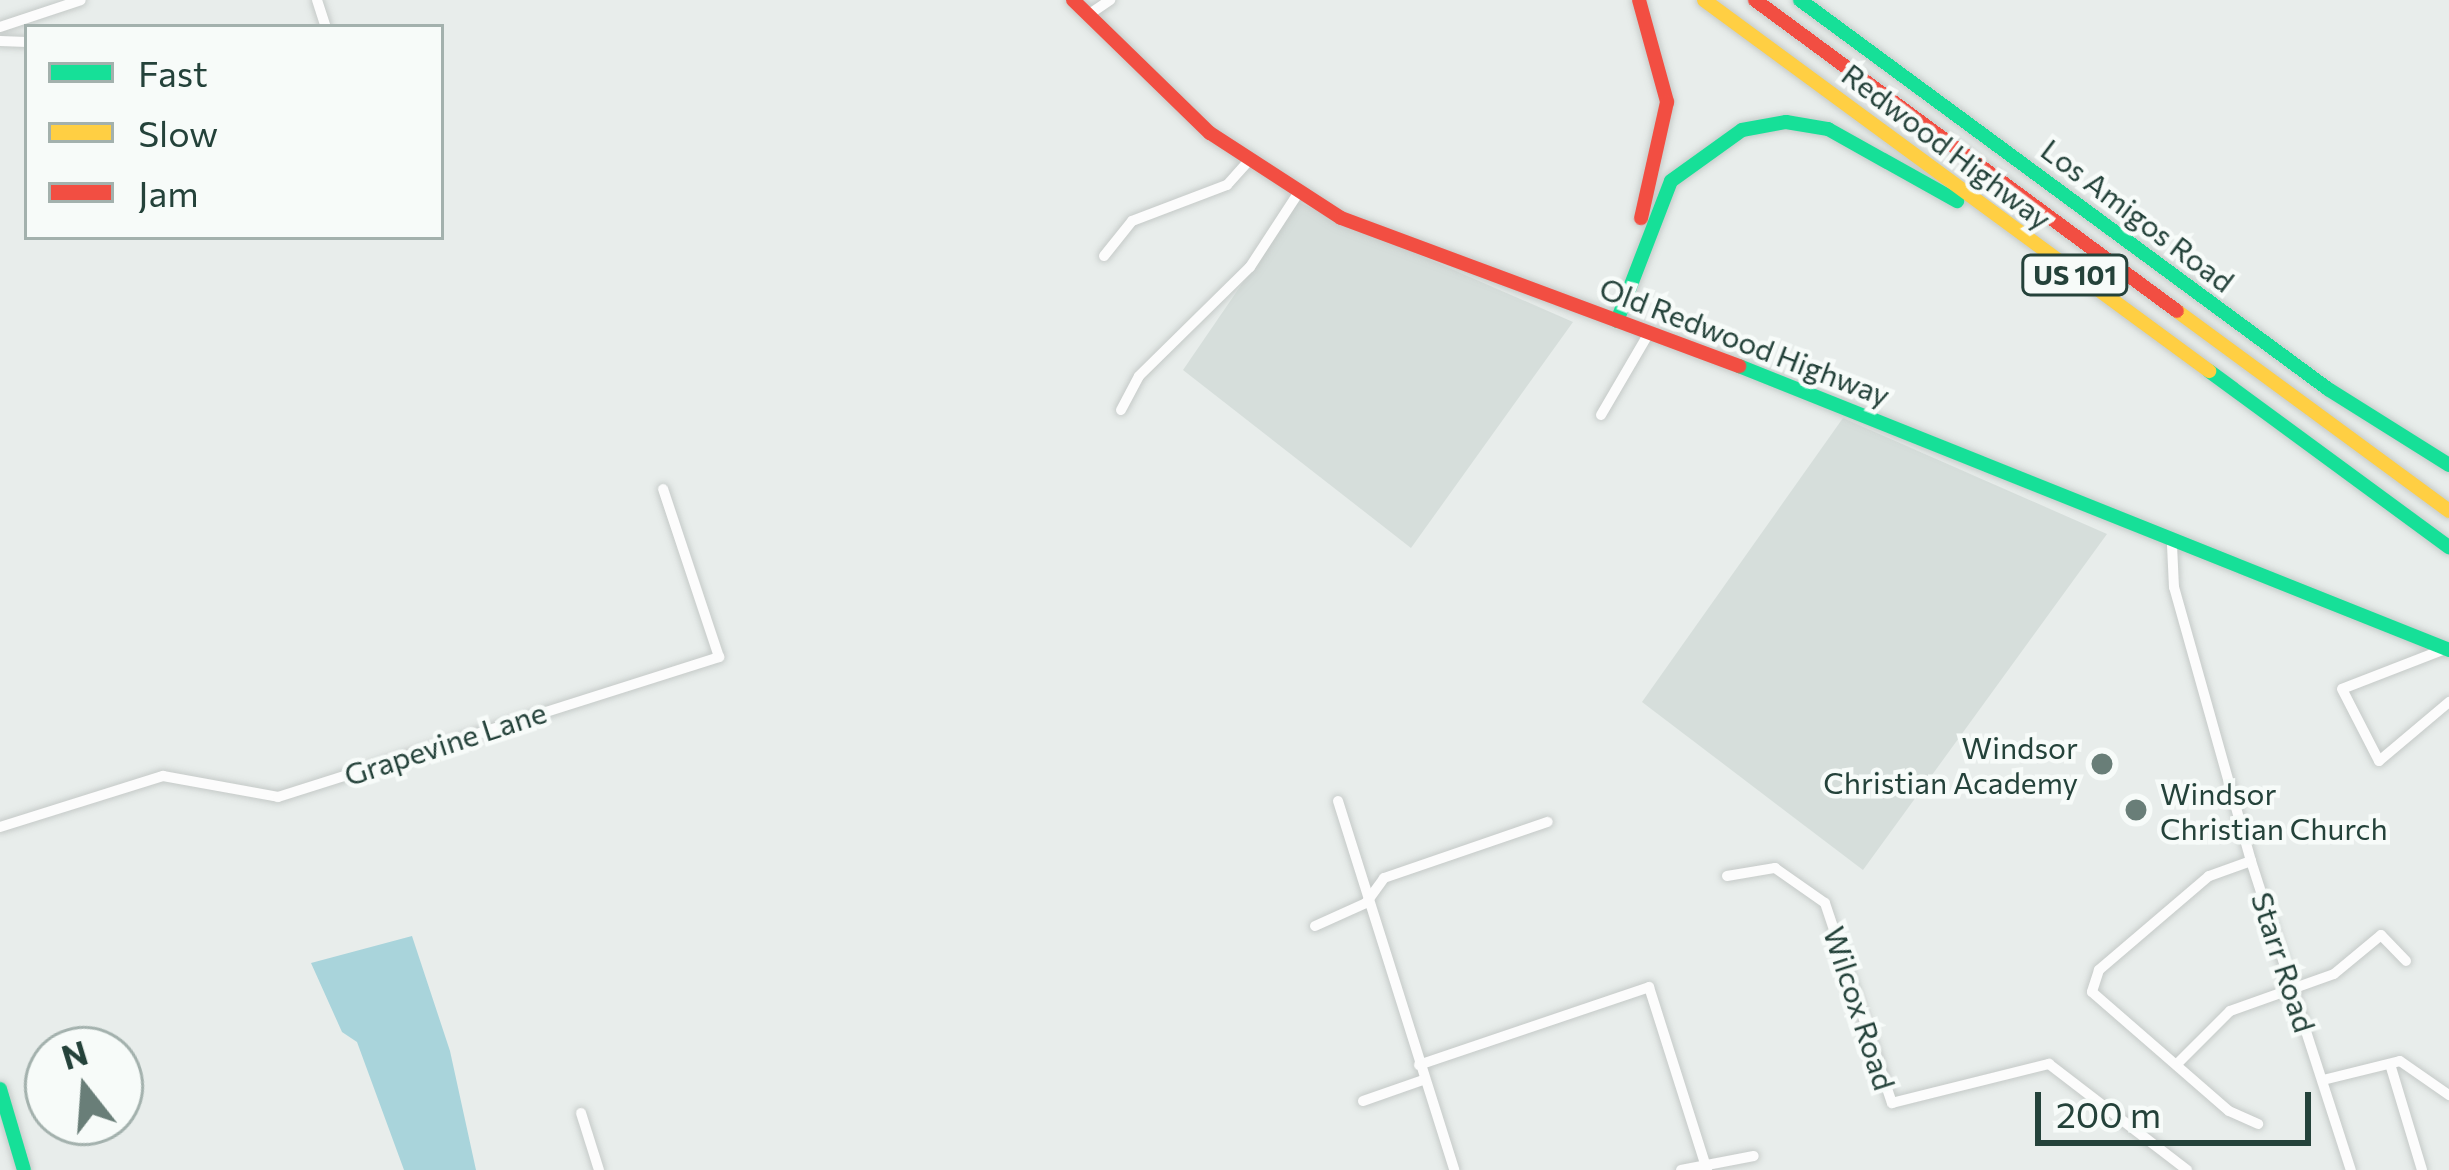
<!DOCTYPE html>
<style>
body{margin:0}
#map{position:relative;width:2449px;height:1170px;overflow:hidden;background:#e8edeb;font-family:Commissioner,sans-serif}
div>[style]{position:absolute}
[style*='--x']{left:calc(var(--x)*1px);top:calc(var(--y)*1px);width:calc(var(--w)*1px);rotate:calc(var(--a)*1deg)}
.built>*{inset:0;background:#d6dedb}
.water>*{inset:0;background:#a9d4db}
.roads{filter:drop-shadow(0 0 3px #c5cac8) drop-shadow(0 0 3px #c5cac8)}
.street>*{height:10px;margin:-5px;padding:0 5px;transform-origin:5px;border-radius:5px;background:#fcfcfc}
.fast>*{height:14px;margin:-7px;padding:0 7px;transform-origin:7px;border-radius:7px;background:#16e098}
.slow>*{height:14px;margin:-7px;padding:0 7px;transform-origin:7px;border-radius:7px;background:#ffcf43}
.jam>*{height:14px;margin:-7px;padding:0 7px;transform-origin:7px;border-radius:7px;background:#f24e42}
.dots>*{width:33px;height:33px;translate:-50% -50%;box-sizing:border-box;border:6px solid #f7fbf9;border-radius:50%}
span{translate:-50% -50%;white-space:nowrap;text-align:center;line-height:1.15;-webkit-text-stroke:9px #f7fbf9;paint-order:stroke}
.shield-label span{padding:3px 9px;background:#f7fbf9;border:3px solid;border-radius:9px;-webkit-text-stroke-width:0}
.shield-label{font-size:27px;color:#24423a;font-weight:700}
.street-label{font-size:30px;color:#24423a}
.poi-label{font-size:30px;color:#24423a}
.right{translate:-100% -50%;text-align:right}
.left{translate:0 -50%;text-align:left}
.legend{position:absolute;left:24px;top:24px;width:420px;height:216px;box-sizing:border-box;background:#f7fbf9;border:3px solid #a3b1ad;margin:0;padding:15px 21px;list-style:none;font-size:36px;color:#24423a}
.legend li{display:flex;align-items:center;gap:24px;height:60px}
.legend b{width:60px;border:3px solid #a3b1ad}
.north{position:absolute;left:24px;top:1026px;width:120px;height:120px;box-sizing:border-box;background:#f7fbf9;border:3px solid #a3b1ad;border-radius:50%;rotate:343deg;font-size:33px;font-weight:700;line-height:48px;text-align:center;color:#24423a}
.north::after{content:'';display:block;margin:auto;width:42px;height:54px;background:#697e78;clip-path:polygon(50% 0,100% 100%,50% 72%,0 100%)}
.scale{position:absolute;left:2035px;top:1092px;width:276px;height:54px;box-sizing:border-box;border:6px solid #24423a;border-top:0;padding-left:15px;font-size:36px;line-height:42px;white-space:nowrap;color:#24423a;-webkit-text-stroke:9px #f7fbf9;paint-order:stroke}
</style>
<div id="map">
<div class="built">
<i style="clip-path:polygon(1298px 202px,1573px 322px,1411px 548px,1183px 370px)"></i>
<i style="clip-path:polygon(1843px 418px,2107px 534px,1863px 870px,1642px 702px)"></i>
</div>
<div class="water">
<i style="clip-path:polygon(412px 936px,450px 1051px,476px 1170px,404px 1170px,357px 1042px,342px 1032px,311px 963px)"></i>
</div>
<div class="roads">
<div class="street">
<i style="--x:317;--y:0;--w:28;--a:72"></i>
<i style="--x:1088;--y:15;--w:27;--a:-34"></i>
<i style="--x:0;--y:27;--w:85;--a:-18.4"></i>
<i style="--x:0;--y:41;--w:27;--a:2"></i>
<i style="--x:1104;--y:256;--w:45;--a:-51.3"></i>
<i style="--x:1132;--y:221;--w:102;--a:-20.8"></i>
<i style="--x:1227;--y:185;--w:30;--a:-48"></i>
<i style="--x:1121;--y:410;--w:38;--a:-62"></i>
<i style="--x:1139;--y:376;--w:156;--a:-44.5"></i>
<i style="--x:1250;--y:267;--w:86;--a:-56.9"></i>
<i style="--x:1601;--y:415;--w:95;--a:-59.7"></i>
<i style="--x:2172;--y:545;--w:42;--a:87.3"></i>
<i style="--x:2174;--y:587;--w:285;--a:74.3"></i>
<i style="--x:2251;--y:861;--w:325;--a:72.1"></i>
<i style="--x:2445;--y:649;--w:110;--a:158.8"></i>
<i style="--x:2342;--y:689;--w:81;--a:62.8"></i>
<i style="--x:2379;--y:761;--w:92;--a:-40.1"></i>
<i style="--x:1338;--y:801;--w:387;--a:72.5"></i>
<i style="--x:0;--y:827;--w:171;--a:-17.4"></i>
<i style="--x:163;--y:776;--w:117;--a:10.3"></i>
<i style="--x:278;--y:797;--w:463;--a:-17.6"></i>
<i style="--x:719;--y:657;--w:177;--a:-108.4"></i>
<i style="--x:2251;--y:861;--w:45;--a:160.3"></i>
<i style="--x:2209;--y:876;--w:145;--a:139.5"></i>
<i style="--x:2099;--y:970;--w:23;--a:108"></i>
<i style="--x:2092;--y:992;--w:181;--a:41"></i>
<i style="--x:2229;--y:1111;--w:32;--a:24"></i>
<i style="--x:1727;--y:876;--w:49;--a:-9.5"></i>
<i style="--x:1775;--y:868;--w:61;--a:35"></i>
<i style="--x:1825;--y:903;--w:211;--a:71.5"></i>
<i style="--x:1892;--y:1103;--w:162;--a:-14"></i>
<i style="--x:2049;--y:1064;--w:174;--a:37.5"></i>
<i style="--x:1315;--y:926;--w:56;--a:-24.3"></i>
<i style="--x:1366;--y:903;--w:31;--a:-54"></i>
<i style="--x:1384;--y:878;--w:173;--a:-18.9"></i>
<i style="--x:2177;--y:1064;--w:75;--a:-45"></i>
<i style="--x:2230;--y:1011;--w:110;--a:-19.6"></i>
<i style="--x:2334;--y:974;--w:61;--a:-39.7"></i>
<i style="--x:2381;--y:935;--w:36;--a:46"></i>
<i style="--x:2390;--y:1064;--w:111;--a:73.2"></i>
<i style="--x:1419;--y:1065;--w:243;--a:-18.7"></i>
<i style="--x:1649;--y:987;--w:192;--a:72.4"></i>
<i style="--x:2323;--y:1080;--w:79;--a:-13.9"></i>
<i style="--x:2400;--y:1061;--w:60;--a:34.8"></i>
<i style="--x:1363;--y:1101;--w:64;--a:-19.3"></i>
<i style="--x:581;--y:1113;--w:60;--a:72.5"></i>
<i style="--x:1681;--y:1170;--w:74;--a:-10.9"></i>
</div>
<div class="fast">
<i style="--x:1800;--y:0;--w:656;--a:36.38"></i>
<i style="--x:2328;--y:389;--w:143;--a:32.1"></i>
<i style="--x:1617;--y:321;--w:150;--a:-68.9"></i>
<i style="--x:1671;--y:181;--w:87;--a:-35.7"></i>
<i style="--x:1742;--y:130;--w:45;--a:-10.3"></i>
<i style="--x:1786;--y:122;--w:43;--a:9.5"></i>
<i style="--x:1828;--y:129;--w:148;--a:29.2"></i>
<i style="--x:1739;--y:366;--w:765;--a:21.8"></i>
<i style="--x:2209;--y:371;--w:298;--a:36.3"></i>
<i style="--x:0;--y:1089;--w:84;--a:73.5"></i>
</div>
<div class="slow">
<i style="--x:1704;--y:0;--w:627;--a:36.3"></i>
<i style="--x:2177;--y:311;--w:338;--a:36.3"></i>
</div>
<div class="jam">
<i style="--x:1073;--y:0;--w:191;--a:44.2"></i>
<i style="--x:1210;--y:133;--w:156;--a:33"></i>
<i style="--x:1341;--y:218;--w:425;--a:20.4"></i>
<i style="--x:1639;--y:0;--w:106;--a:74.6"></i>
<i style="--x:1667;--y:102;--w:119;--a:102.6"></i>
<i style="--x:1755;--y:0;--w:524;--a:36.39"></i>
</div>
</div>
<div class="dots">
<i style="left:2102px;top:764px;background:#697e78"></i>
<i style="left:2136px;top:810px;background:#697e78"></i>
</div>
<div class="shield-label">
<span style="left:2075px;top:275px">US 101</span>
</div>
<div class="street-label">
<span style="left:1947px;top:146px;rotate:37deg">Redwood Highway</span>
<span style="left:2138px;top:215px;rotate:37deg">Los Amigos Road</span>
<span style="left:1745px;top:341px;rotate:21deg">Old Redwood Highway</span>
<span style="left:445px;top:743px;rotate:-18deg">Grapevine Lane</span>
<span style="left:2284px;top:962px;rotate:72deg">Starr Road</span>
<span style="left:1860px;top:1008px;rotate:72deg">Wilcox Road</span>
</div>
<div class="poi-label">
<span class="right" style="left:2078px;top:764px">Windsor<br>Christian Academy</span>
<span class="left" style="left:2160px;top:810px">Windsor<br>Christian Church</span>
</div>
<ul class="legend">
<li><b style="height:15px;background:#16e098"></b>Fast</li>
<li><b style="height:15px;background:#ffcf43"></b>Slow</li>
<li><b style="height:15px;background:#f24e42"></b>Jam</li>
</ul>
<div class="north">N</div>
<div class="scale">200 m</div>
</div>
